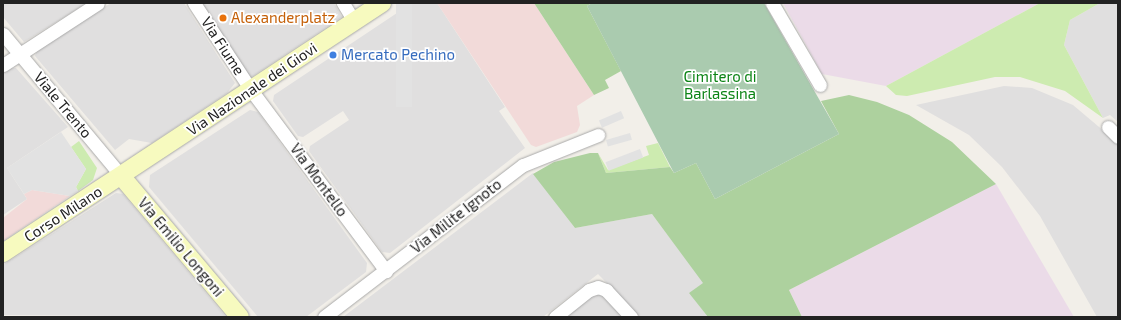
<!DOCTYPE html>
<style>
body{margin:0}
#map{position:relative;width:1121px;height:320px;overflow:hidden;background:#f2efe9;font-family:"Exo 2",sans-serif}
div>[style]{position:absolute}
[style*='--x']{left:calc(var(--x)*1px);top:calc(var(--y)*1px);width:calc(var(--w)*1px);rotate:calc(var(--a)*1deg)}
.residential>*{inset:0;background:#e0dfdf}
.commercial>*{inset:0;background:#f2dad9}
.industrial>*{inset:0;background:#ebdbe8}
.grass>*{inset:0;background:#cdebb0}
.forest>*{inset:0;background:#add19e}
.cemetery>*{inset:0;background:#aacbaf}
.parking>*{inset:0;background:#e2e2e2;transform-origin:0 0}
.roads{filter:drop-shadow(0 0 1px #a9a9a9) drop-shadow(0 0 1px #a9a9a9)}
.street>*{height:13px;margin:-6.5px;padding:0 6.5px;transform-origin:6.5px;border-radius:6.5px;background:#fff}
.secondary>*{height:18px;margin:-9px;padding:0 9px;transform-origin:9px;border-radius:9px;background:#f7fabf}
.dots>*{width:11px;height:11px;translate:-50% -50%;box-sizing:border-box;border:2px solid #fff;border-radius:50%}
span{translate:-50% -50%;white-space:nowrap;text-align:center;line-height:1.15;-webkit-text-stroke:3.5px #fff;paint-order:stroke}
.food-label{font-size:15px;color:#c56008}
.left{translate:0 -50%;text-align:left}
.street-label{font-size:15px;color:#222}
.shop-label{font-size:15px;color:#366cbe}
.park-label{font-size:15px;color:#0c8416}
.frame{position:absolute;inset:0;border:4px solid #222;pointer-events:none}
</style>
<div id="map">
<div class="residential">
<i style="clip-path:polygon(3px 3px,87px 3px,24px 42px,3px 17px)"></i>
<i style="clip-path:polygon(111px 3px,184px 3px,235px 83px,227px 93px,152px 143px,129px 139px,115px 150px,35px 56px,37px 50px)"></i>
<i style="clip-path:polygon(201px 3px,334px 3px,342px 17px,250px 78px)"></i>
<i style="clip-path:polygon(412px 3px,437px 3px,505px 107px,499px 111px,525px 148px,390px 253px,382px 252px,309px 151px,310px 146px,349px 120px,343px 111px,303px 137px,298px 136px,273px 101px,274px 95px)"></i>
<i style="clip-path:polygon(1100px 3px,1118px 3px,1118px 122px,1110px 115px,1103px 118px,1064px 45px,1070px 20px)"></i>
<i style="clip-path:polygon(11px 68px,16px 68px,68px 127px,7px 168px,27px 199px,3px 215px,3px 73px)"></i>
<i style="clip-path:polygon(1004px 86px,1032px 88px,1073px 105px,1118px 143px,1118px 317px,1097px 317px,1040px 216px,1002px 167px,969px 135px,916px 105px)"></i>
<i style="clip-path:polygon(250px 110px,258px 112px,367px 263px,366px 272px,306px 317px,258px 317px,149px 187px,150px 175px)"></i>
<i style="clip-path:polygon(533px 173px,575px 228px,652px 214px,704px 283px,690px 293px,708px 317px,640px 317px,598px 274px,543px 317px,343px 317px)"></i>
<i style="clip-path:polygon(116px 193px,123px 194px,226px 317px,3px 315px,3px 265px)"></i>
<i style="clip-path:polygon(593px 295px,601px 295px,623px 317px,567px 317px)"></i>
</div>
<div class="commercial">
<i style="clip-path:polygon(437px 3px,534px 3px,594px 95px,577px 106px,580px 125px,577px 132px,536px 147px,531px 145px)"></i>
<i style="clip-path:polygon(32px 190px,70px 196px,3px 241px,3px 218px,27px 199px,24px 194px)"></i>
</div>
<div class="industrial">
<i style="clip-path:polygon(783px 3px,1040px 3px,886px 86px,822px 74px)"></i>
<i style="clip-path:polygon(996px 184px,1074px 317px,802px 317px,789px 290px)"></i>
</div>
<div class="grass">
<i style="clip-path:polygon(1040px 3px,1100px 3px,1070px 20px,1064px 45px,1103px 118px,1065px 91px,1020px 77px,995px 77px,907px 96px,896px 95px,886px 86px)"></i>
<i style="clip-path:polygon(79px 141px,97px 168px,93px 180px,78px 191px,76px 187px,86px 169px,71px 147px)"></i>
<i style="clip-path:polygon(658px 143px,670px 167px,606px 173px,598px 153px,608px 170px,649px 155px,646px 146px)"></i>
</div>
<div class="forest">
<i style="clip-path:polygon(534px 3px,592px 3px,587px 6px,621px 71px,605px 80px,609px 88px,594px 95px)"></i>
<i style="clip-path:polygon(849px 95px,877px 102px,909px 115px,952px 142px,996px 184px,789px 290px,802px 317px,708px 317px,689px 293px,703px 283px,652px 214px,575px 228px,533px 174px,554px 162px,590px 153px,598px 153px,606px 173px,670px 167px,674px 173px,696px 163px,715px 199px,839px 134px,821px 101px)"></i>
</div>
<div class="cemetery">
<i style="clip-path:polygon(592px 3px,764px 3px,839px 134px,715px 199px,696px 163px,674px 173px,587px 6px)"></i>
</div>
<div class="parking">
<i style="left:396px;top:3px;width:16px;height:104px"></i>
<i style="left:621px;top:111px;width:8px;height:24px;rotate:67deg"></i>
<i style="clip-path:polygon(61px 132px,86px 169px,76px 187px,78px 191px,70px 196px,32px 190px,24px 194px,7px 168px)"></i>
<i style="left:630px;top:133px;width:7px;height:25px;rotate:74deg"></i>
<i style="left:640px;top:149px;width:9px;height:37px;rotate:69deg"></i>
</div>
<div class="roads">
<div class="street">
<i style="--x:194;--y:3;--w:104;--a:56.8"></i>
<i style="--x:251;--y:90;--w:226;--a:53.3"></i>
<i style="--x:343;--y:3;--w:21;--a:59"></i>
<i style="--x:772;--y:3;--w:95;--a:59.7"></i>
<i style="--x:3;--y:34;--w:186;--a:50.2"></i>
<i style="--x:3;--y:65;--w:113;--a:-33.1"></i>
<i style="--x:1108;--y:127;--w:14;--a:45"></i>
<i style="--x:324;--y:317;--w:250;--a:-37.4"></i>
<i style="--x:523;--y:165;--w:81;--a:-21.8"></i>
<i style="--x:555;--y:317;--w:43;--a:-38.5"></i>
<i style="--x:589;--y:290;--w:9;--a:-18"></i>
<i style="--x:598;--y:287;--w:9;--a:21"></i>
<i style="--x:606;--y:290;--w:37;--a:47"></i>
</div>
<div class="secondary">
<i style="--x:122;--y:177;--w:183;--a:49.9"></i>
<i style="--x:3;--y:253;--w:454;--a:-33.4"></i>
</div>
</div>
<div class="dots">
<i style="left:223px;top:18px;background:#e8710a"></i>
<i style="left:333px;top:55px;background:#3f7fe0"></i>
</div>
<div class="food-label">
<span class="left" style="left:231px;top:18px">Alexanderplatz</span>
</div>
<div class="street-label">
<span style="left:223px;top:46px;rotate:57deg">Via Fiume</span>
<span style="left:252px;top:89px;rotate:-34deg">Via Nazionale dei Giovi</span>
<span style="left:63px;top:105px;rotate:50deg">Viale Trento</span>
<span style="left:319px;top:180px;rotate:54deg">Via Montello</span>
<span style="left:63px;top:214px;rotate:-33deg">Corso Milano</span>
<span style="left:456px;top:216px;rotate:-38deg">Via Milite Ignoto</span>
<span style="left:181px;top:247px;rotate:50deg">Via Emilio Longoni</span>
</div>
<div class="shop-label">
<span class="left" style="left:341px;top:55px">Mercato Pechino</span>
</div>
<div class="park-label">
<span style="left:720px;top:85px">Cimitero di<br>Barlassina</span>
</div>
<div class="frame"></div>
</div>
